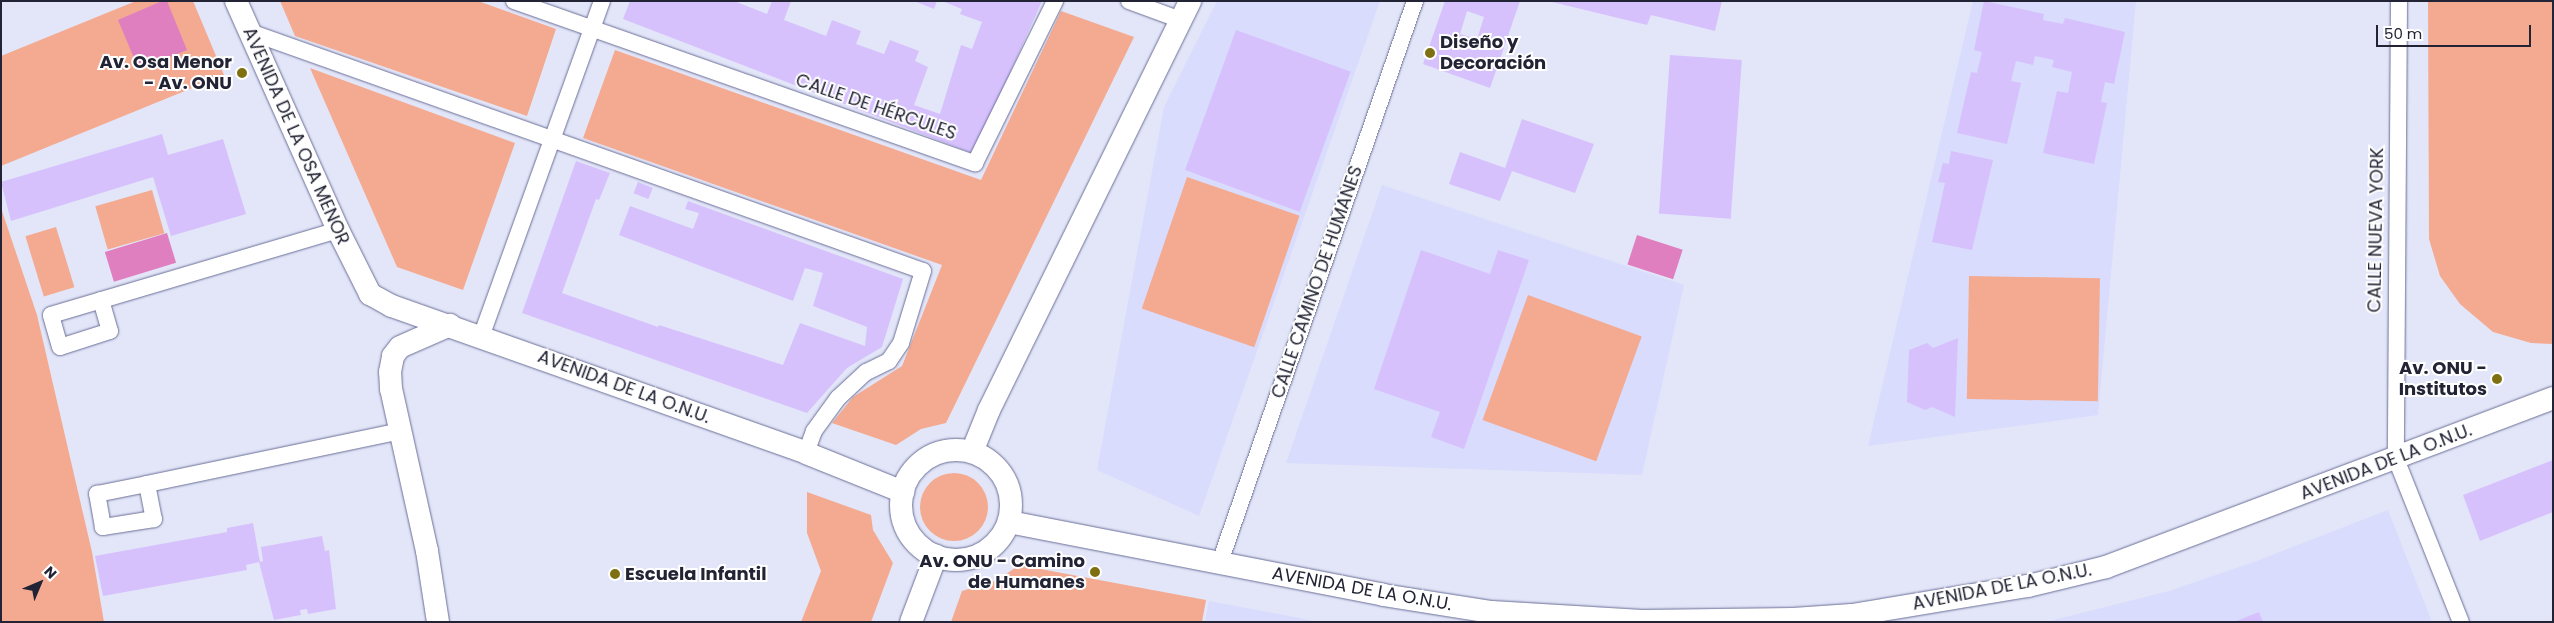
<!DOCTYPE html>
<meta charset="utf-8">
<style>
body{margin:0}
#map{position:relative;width:2554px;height:623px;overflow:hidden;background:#e3e6f8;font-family:Poppins,sans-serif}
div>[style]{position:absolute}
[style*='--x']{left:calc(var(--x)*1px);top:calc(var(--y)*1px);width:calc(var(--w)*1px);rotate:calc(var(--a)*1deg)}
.built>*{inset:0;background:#d9dcfc}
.green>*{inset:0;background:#f3aa90;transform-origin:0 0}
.round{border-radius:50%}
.water>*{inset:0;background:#df7fc0;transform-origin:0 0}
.building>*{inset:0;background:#d6c1fd;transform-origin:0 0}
.roads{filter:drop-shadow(0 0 1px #6a6e97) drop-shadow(0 0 1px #6a6e97)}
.street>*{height:16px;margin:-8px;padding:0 8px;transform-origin:8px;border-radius:8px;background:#fff}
.secondary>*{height:22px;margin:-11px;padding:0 11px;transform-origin:11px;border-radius:11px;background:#fff}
.secondary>.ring{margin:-11px;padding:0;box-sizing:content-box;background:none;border:22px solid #fff;border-radius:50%}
.dots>*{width:14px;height:14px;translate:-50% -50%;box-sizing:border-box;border:2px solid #fff;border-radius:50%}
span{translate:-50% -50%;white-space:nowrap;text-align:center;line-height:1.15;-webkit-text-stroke:4px #fff;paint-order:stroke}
.poi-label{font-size:18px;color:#222334;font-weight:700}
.left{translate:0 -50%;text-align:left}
.right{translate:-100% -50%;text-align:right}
.street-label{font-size:18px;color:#222334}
.frame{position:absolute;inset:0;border:2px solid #222334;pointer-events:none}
.north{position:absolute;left:15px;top:558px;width:50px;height:50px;-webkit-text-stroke:4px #fff;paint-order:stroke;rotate:45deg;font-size:14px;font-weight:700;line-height:20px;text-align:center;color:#222334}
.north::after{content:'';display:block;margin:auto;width:18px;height:22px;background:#222334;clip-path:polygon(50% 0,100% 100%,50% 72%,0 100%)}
.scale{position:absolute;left:2376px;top:25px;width:155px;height:22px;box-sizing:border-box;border:2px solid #222334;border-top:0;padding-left:6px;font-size:15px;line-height:18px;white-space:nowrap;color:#222334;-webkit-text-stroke:4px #fff;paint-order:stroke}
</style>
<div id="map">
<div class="built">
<i style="clip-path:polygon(1217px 1px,1380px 1px,1199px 516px,1097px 470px,1164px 107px)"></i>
<i style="clip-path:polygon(1973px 1px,2136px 1px,2098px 415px,1868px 446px)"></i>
<i style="clip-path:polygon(1382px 185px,1684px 285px,1642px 475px,1286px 463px)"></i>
<i style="clip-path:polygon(2388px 510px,2432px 622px,2046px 622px,2169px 591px,2254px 562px)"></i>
<i style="clip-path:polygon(1209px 601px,1305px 619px,1317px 622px,1205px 622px)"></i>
</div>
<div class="green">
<i style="clip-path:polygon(136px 1px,193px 1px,224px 75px,1px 166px,1px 56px)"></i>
<i style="clip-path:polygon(280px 1px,478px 1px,556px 29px,527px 116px,295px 36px)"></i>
<i style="clip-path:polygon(2428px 1px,2553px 1px,2553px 344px,2531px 343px,2493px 332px,2460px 304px,2440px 276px,2429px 239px)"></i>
<i style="clip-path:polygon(1061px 11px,1134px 37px,946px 423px,921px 429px,896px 445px,832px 423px,853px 397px,902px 366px,942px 265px,583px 138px,615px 50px,981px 180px)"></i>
<i style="clip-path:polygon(310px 68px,515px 143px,463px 290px,397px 267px)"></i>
<i style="left:1187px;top:177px;width:119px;height:139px;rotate:19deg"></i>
<i style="left:152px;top:190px;width:45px;height:59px;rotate:74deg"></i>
<i style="clip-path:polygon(1px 208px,37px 315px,92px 552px,104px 622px,1px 622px)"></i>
<i style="left:56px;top:227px;width:63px;height:32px;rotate:73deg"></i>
<i style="left:1969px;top:276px;width:131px;height:123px;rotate:1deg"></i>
<i style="left:1528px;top:295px;width:121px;height:133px;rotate:20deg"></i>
<i class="round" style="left:920px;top:473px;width:68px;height:68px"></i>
<i style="clip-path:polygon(807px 492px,871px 515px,873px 530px,893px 563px,871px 622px,801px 622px,821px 571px,807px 533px)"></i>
<i style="clip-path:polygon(1019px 565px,1206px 600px,1202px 622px,951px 622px,962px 591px,998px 580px)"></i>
</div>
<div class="water">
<i style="clip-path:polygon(162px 1px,167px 1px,187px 50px,139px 70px,118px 20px)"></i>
<i style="left:167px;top:233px;width:31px;height:65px;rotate:73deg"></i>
<i style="left:1637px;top:235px;width:48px;height:31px;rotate:18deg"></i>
</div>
<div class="building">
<i style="clip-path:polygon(630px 1px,734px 1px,767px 14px,772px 1px,791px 1px,784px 20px,826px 36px,832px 20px,861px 31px,856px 44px,884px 54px,890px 40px,919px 51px,915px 61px,928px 67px,914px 105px,940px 114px,961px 45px,972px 49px,982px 22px,960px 14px,962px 9px,942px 1px,1042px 1px,974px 154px,623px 19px)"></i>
<i style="clip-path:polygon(914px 1px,937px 1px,934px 9px)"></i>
<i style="clip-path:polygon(evenodd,1445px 1px,1520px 1px,1490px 88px,1423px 64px,1445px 1px,1467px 11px,1484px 17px,1477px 39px,1460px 34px,1467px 11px)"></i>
<i style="clip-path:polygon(1548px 1px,1722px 1px,1715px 31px,1651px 15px,1647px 25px)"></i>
<i style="clip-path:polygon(1984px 1px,2044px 14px,2043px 20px,2063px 24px,2065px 18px,2125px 32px,2114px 84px,2105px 82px,2101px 102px,2107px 103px,2094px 164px,2043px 153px,2057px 91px,2068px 93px,2072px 72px,2052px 67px,2054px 60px,2035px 56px,2033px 65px,2016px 61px,2011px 81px,2021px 83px,2007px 144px,1957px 133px,1971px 72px,1977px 73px,1982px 52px,1974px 50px)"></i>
<i style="left:1236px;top:30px;width:122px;height:149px;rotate:20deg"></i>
<i style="left:1670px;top:55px;width:72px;height:159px;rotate:4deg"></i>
<i style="clip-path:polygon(1522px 119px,1594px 144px,1575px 193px,1512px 171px,1500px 201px,1449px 184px,1460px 152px,1505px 168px)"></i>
<i style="clip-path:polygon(162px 134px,168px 155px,223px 139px,246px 214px,171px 236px,153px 177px,11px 221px,1px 182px)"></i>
<i style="clip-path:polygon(1951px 151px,1993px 160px,1972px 250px,1932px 242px,1945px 183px,1938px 182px,1943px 163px,1949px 164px)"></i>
<i style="clip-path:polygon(576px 161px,610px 173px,599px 200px,596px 199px,562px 293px,658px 327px,659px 325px,783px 365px,800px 323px,865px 346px,867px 327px,813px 306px,823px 273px,805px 268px,793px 301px,619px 235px,630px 206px,693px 229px,699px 213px,685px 209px,688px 201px,903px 279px,882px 347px,847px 368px,807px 413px,522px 313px)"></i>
<i style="left:638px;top:182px;width:16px;height:12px;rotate:22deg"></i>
<i style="clip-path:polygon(1421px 250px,1490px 274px,1498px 250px,1529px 260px,1464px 449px,1431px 437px,1440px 412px,1374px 389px)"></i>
<i style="clip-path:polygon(1958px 338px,1955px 417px,1932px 407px,1925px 410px,1907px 402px,1909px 350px,1927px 343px,1933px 348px)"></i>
<i style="clip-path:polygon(2553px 460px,2553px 512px,2480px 541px,2463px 495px)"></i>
<i style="clip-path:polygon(253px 523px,260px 562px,263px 561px,261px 547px,322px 536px,325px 551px,329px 550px,336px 609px,308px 614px,307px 609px,300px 610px,301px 615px,274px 620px,259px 562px,246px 565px,247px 570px,103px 596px,95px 556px,227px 532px,227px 528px)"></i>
<i style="clip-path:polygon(2259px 612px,2263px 622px,2234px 622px)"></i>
</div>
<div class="roads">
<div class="street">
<i style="--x:514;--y:1;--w:489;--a:19.4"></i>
<i style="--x:975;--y:163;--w:181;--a:-63.7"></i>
<i style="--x:1129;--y:1;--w:55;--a:20.1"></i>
<i style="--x:2399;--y:1;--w:458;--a:90.4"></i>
<i style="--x:2396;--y:459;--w:175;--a:68.3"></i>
<i style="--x:250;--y:32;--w:714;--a:19.55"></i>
<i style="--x:923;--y:271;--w:75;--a:107"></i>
<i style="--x:901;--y:343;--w:22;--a:124"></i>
<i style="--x:889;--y:361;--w:25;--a:154"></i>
<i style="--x:866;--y:372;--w:38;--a:137"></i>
<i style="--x:838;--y:398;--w:41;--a:126"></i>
<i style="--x:814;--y:431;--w:23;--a:110"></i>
<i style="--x:101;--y:300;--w:32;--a:74"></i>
<i style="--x:110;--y:331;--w:52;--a:162.3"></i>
<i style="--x:60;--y:347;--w:33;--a:-106"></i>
<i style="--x:51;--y:315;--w:299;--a:-16.5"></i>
<i style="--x:481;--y:337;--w:357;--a:-70.2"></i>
<i style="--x:147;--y:484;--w:36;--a:79"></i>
<i style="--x:154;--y:519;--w:52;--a:171.1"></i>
<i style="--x:103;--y:527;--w:34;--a:-100"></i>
<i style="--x:97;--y:494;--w:51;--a:-11.3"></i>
<i style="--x:147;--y:484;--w:258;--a:-11.8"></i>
<i style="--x:1220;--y:562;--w:594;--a:-70.83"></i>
</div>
<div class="secondary">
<i style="--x:236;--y:1;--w:251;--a:66"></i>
<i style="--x:338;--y:230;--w:72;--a:63.4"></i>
<i style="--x:370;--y:294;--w:25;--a:29"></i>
<i style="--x:392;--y:306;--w:439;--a:19.5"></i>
<i style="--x:806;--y:453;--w:105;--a:21.9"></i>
<i class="ring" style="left:901px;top:450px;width:88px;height:88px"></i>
<i style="--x:972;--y:452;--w:45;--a:-68"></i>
<i style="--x:989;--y:410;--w:456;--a:-63.8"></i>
<i style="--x:1009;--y:522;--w:381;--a:11"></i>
<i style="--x:1383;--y:595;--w:110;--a:8.9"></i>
<i style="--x:1492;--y:612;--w:150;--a:3.4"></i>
<i style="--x:1642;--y:621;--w:151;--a:-0.8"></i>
<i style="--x:1793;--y:619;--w:59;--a:-3.9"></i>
<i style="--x:1852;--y:615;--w:178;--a:-9.4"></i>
<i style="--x:2028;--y:586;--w:80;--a:-13.7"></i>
<i style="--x:2106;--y:567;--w:478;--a:-20.7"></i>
<i style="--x:438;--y:622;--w:72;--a:-98.8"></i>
<i style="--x:427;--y:551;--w:166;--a:-102.5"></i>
<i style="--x:391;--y:389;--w:17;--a:-93"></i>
<i style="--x:390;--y:372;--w:16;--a:-79"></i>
<i style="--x:393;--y:356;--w:11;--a:-52"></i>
<i style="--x:400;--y:347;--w:55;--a:-23.7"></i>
<i style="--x:911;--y:622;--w:71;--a:-69.3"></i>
</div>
</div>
<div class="dots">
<i style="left:1430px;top:53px;background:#7e7010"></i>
<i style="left:242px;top:73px;background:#7e7010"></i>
<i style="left:2497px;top:379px;background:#7e7010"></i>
<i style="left:1095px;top:572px;background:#7e7010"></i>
<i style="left:615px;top:574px;background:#7e7010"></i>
</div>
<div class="poi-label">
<span class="left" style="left:1440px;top:53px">Diseño y<br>Decoración</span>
<span class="right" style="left:232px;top:73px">Av. Osa Menor<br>- Av. ONU</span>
<span class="right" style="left:2487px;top:379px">Av. ONU -<br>Institutos</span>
<span class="right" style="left:1085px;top:572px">Av. ONU - Camino<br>de Humanes</span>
<span class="left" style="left:625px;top:574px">Escuela Infantil</span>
</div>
<div class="street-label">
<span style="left:876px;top:107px;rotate:19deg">CALLE DE HÉRCULES</span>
<span style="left:296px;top:136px;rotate:66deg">AVENIDA DE LA OSA MENOR</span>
<span style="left:2376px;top:230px;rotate:-89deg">CALLE NUEVA YORK</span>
<span style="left:1317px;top:282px;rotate:-71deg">CALLE CAMINO DE HUMANES</span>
<span style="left:624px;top:387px;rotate:20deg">AVENIDA DE LA O.N.U.</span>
<span style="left:2386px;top:462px;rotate:-21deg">AVENIDA DE LA O.N.U.</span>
<span style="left:2002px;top:587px;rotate:-11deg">AVENIDA DE LA O.N.U.</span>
<span style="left:1362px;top:589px;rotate:10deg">AVENIDA DE LA O.N.U.</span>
</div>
<div class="frame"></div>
<div class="north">N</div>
<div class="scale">50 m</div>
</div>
